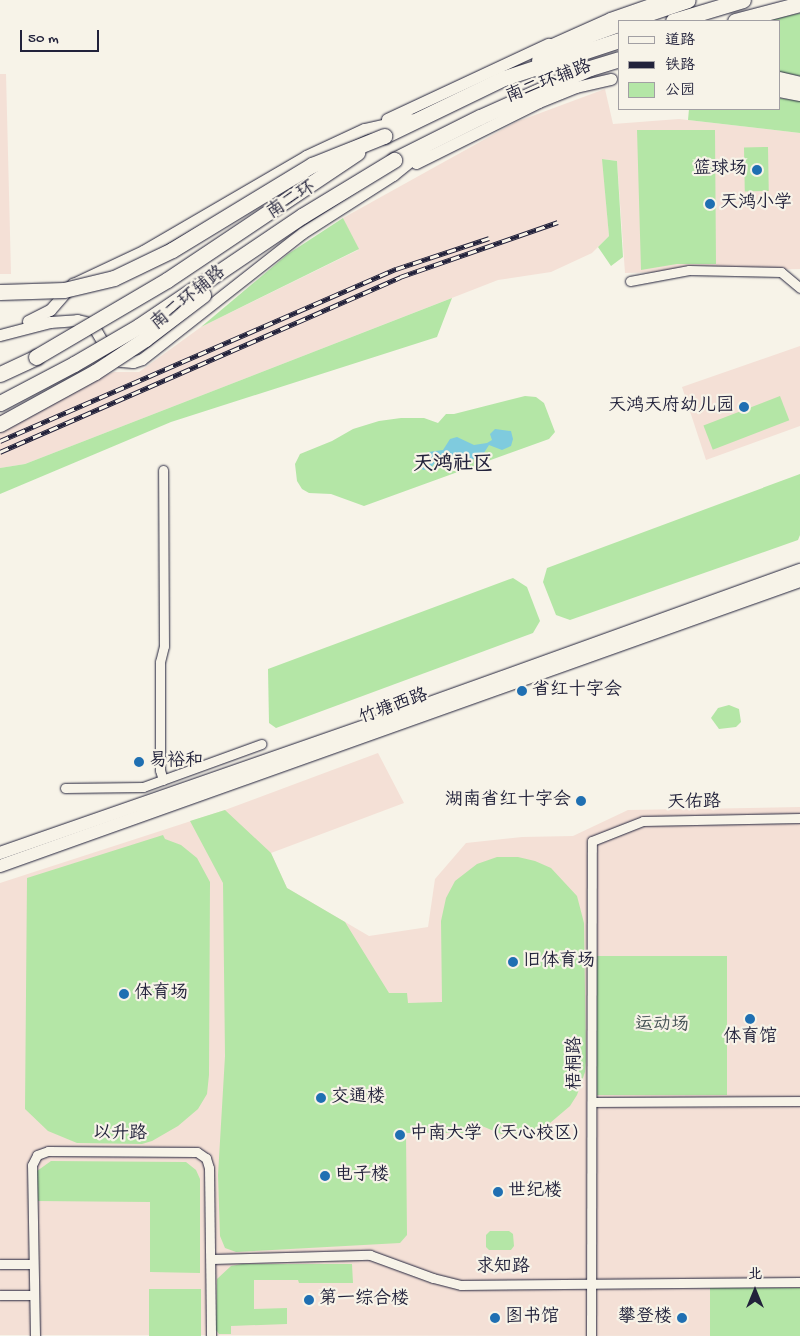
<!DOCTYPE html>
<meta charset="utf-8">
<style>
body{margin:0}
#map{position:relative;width:800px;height:1336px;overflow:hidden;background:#f7f3e8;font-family:"Gochi Hand","LXGW WenKai TC",sans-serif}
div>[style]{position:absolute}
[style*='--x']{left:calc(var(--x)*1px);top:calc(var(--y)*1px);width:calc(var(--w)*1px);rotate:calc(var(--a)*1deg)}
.built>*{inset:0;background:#f4e0d6}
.green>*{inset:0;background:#b4e6a6;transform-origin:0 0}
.water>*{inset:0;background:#7fcbde}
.roads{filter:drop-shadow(0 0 1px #22223b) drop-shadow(0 0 1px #22223b)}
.minor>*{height:9px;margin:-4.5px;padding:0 4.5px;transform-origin:4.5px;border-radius:4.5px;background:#f7f3e8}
.tertiary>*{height:11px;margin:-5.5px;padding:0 5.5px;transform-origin:5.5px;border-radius:5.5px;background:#f7f3e8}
.secondary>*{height:12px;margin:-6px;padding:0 6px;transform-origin:6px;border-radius:6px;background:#f7f3e8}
.trunk>*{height:15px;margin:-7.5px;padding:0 7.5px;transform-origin:7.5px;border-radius:7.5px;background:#f7f3e8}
.rail>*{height:5px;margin-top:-2.5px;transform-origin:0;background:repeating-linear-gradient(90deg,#f7f3e8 0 9px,#22223b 0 18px);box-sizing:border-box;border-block:1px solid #22223b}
.bridges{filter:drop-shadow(0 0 1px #22223b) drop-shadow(0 0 1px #22223b)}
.trunk-bridge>*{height:15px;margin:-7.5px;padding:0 7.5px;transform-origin:7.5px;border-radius:7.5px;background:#f7f3e8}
.dots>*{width:14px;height:14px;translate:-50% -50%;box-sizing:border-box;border:2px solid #f7f3e8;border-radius:50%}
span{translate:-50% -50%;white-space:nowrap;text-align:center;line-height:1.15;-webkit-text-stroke:4.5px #f7f3e8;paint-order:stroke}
.street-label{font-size:18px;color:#22223b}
.poi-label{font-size:18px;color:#22223b}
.right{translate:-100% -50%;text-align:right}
.left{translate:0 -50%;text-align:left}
.park-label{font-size:18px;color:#465356}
.quarter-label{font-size:20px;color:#22223b;font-weight:700}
.legend{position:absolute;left:618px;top:20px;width:162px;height:90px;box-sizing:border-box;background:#f7f3e8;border:1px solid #a29fa3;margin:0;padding:6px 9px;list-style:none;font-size:15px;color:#22223b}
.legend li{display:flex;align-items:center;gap:10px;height:25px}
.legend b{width:25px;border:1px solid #a29fa3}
.north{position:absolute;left:730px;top:1266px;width:50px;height:50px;-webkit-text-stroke:4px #f7f3e8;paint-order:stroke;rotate:0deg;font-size:14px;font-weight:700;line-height:20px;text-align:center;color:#22223b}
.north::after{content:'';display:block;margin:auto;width:18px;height:22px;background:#22223b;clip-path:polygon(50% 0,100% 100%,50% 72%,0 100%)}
.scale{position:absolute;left:20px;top:30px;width:79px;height:22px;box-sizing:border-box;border:2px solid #22223b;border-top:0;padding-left:6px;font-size:15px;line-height:18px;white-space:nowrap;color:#22223b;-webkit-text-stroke:4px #f7f3e8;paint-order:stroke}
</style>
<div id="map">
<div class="built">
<i style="clip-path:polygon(0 74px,6px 74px,11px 274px,0 274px)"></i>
<i style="clip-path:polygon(605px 89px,613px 124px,679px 119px,800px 133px,800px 269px,625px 273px,617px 161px,603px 159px,609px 236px,592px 253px,551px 272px,498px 280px,25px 464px,0 468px,0 415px,114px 372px,139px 372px,201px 327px,358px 250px,343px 218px,516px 122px)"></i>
<i style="clip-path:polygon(800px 346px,800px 426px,706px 460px,682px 387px)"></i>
<i style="clip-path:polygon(378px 753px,404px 803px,271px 853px,287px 888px,369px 936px,428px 927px,435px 879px,466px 843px,522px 837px,573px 836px,628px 810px,800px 807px,800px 1336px,0 1335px,0 883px,225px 810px)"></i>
</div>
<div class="green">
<i style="clip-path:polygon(800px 13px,800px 76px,779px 72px,779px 21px,766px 21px)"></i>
<i style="clip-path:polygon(779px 98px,800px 101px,800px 133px,688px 120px,689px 109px,779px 109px)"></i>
<i style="clip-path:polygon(637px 130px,715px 130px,716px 264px,677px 264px,641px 270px)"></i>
<i style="left:768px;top:147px;width:44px;height:24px;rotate:89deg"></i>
<i style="clip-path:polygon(602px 159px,617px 161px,623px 257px,611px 266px,598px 247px,609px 236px)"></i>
<i style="clip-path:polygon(343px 218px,359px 249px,201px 327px,288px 254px)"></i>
<i style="clip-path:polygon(452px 298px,437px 337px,171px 422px,0 494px,0 468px,25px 464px)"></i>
<i style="clip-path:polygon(525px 396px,536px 397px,544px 403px,555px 432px,549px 439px,364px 506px,331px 494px,309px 493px,302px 489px,297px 481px,295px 464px,300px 454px,332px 441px,353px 429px,379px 421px,401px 418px,424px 418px,438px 423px,446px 414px,454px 414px)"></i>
<i style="left:780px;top:396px;width:26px;height:82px;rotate:69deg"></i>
<i style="clip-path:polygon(800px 474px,800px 535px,798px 540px,570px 620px,556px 615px,543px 582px,547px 568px)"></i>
<i style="clip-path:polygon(513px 578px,527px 587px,540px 621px,533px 633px,276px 728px,269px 723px,268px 669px)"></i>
<i style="clip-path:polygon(729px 705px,739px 709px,741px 722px,736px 727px,719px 729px,711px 718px,718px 708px)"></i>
<i style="clip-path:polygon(225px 810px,271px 853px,287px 888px,345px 922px,389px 993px,407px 993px,408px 1003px,442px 1002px,441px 921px,446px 898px,455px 881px,477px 864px,497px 857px,518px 857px,535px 861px,551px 868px,577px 896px,584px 923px,586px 1061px,585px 1072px,577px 1095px,570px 1106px,550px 1123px,525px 1133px,501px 1134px,482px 1126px,481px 1133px,406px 1133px,407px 1235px,400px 1243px,236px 1252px,225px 1248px,220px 1236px,218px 1175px,225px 1056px,223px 883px,190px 821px)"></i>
<i style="clip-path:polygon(163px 835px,165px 839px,181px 845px,197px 858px,210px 882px,209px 1075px,207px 1094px,198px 1109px,178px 1126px,152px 1141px,142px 1144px,77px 1143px,48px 1131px,25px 1109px,27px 878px)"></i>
<i style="left:727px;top:956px;width:139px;height:130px;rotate:90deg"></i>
<i style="clip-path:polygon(51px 1161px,186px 1162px,196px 1170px,200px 1179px,200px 1273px,150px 1272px,150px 1202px,36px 1201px,37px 1171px)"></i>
<i style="clip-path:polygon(490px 1231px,509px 1231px,513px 1234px,514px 1246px,511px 1250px,489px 1250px,486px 1247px,486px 1235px)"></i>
<i style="clip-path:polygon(242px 1264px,352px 1264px,353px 1283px,299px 1283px,298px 1280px,254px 1280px,254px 1309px,287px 1308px,287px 1324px,231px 1326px,231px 1334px,219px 1334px,216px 1330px,217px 1279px,231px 1266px)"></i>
<i style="left:800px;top:1288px;width:48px;height:90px;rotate:90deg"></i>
<i style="left:149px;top:1289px;width:52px;height:47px"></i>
</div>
<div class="water">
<i style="clip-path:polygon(495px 429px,511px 431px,513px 439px,511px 446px,502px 450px,489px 445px,482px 456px,464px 462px,462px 453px,437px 460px,430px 469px,423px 470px,420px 466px,419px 461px,428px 452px,443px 450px,450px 439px,457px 437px,474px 445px,487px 443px,492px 440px,490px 434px)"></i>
</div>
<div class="roads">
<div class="minor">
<i style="--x:630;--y:281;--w:60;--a:-10.6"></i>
<i style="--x:689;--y:270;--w:92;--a:1.2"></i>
<i style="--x:781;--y:272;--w:25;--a:40"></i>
<i style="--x:163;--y:780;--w:10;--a:-107"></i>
<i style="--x:160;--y:770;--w:108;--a:-90"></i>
<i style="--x:160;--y:662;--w:16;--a:-76"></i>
<i style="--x:164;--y:646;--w:176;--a:-90.3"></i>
<i style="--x:65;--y:788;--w:78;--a:-0.7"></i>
<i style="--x:143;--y:787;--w:126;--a:-20"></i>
<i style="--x:592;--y:1102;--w:208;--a:-0.3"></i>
<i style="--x:212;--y:1259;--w:158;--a:-1.5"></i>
<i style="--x:370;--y:1255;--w:67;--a:20.1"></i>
<i style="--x:433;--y:1278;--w:29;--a:14"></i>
<i style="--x:461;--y:1285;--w:339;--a:-0.5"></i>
<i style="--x:0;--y:1264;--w:33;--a:0"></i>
<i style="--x:0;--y:1295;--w:34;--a:0"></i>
<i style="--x:35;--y:1336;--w:171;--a:-91"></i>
<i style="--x:32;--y:1165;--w:11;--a:-63"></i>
<i style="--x:37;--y:1155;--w:12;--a:-20"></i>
<i style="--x:48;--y:1151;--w:149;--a:0.4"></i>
<i style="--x:197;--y:1152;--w:11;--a:34"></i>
<i style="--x:206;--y:1158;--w:10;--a:73"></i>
<i style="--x:209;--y:1168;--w:168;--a:89.3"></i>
<i style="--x:591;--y:1336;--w:495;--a:-89.9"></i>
<i style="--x:592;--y:841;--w:55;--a:-21.4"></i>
<i style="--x:643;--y:821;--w:157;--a:-1.1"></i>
</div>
<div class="tertiary">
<i style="--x:543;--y:48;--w:73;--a:-24.1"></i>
<i style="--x:610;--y:18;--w:54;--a:-19.4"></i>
<i style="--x:779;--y:91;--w:21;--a:11"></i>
<i style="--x:387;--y:119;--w:178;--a:-25"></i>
<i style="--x:416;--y:163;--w:137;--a:-26.4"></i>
<i style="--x:539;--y:102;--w:40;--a:-22"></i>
<i style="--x:576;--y:87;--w:36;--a:-13"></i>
<i style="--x:28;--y:321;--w:25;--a:-27"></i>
<i style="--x:50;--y:310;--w:35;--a:-49"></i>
<i style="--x:73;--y:284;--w:77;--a:-25.2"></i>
<i style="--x:143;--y:251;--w:189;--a:-30.2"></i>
<i style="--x:306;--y:156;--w:64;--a:-25"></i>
<i style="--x:364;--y:129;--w:47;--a:-12.3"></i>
<i style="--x:0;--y:335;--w:52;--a:-14.6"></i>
<i style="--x:50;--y:322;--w:27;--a:-4"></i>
<i style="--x:77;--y:320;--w:8;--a:14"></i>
<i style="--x:85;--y:322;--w:12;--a:35"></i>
<i style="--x:95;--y:329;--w:24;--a:60"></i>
<i style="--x:107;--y:350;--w:18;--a:38"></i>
<i style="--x:121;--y:361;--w:12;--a:5"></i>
<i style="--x:133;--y:362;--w:9;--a:-18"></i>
<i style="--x:142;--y:359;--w:204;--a:-38.2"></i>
<i style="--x:302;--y:233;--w:108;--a:-32.5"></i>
<i style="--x:393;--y:175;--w:41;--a:-39.1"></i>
</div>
<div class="secondary">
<i style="--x:0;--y:853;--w:441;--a:-19.2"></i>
<i style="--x:416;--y:708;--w:408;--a:-19.8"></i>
<i style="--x:0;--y:866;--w:849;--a:-19.61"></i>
</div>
<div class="trunk">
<i style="--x:626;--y:21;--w:65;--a:-18.7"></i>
<i style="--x:673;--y:21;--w:73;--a:-16.7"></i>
<i style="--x:735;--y:21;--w:67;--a:-14.7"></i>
<i style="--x:539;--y:60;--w:58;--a:-26.6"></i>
<i style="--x:591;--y:34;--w:30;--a:-20"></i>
<i style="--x:779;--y:79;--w:22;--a:13"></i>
<i style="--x:384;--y:136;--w:133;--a:-25.8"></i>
<i style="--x:504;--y:78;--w:121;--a:-18.3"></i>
<i style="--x:394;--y:160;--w:96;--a:-26.6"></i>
<i style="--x:480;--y:117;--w:120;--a:-24"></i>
<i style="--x:590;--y:68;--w:30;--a:-17"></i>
<i style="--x:0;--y:374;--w:40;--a:-25"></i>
</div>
</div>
<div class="rail">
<i style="--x:0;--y:441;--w:432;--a:-23.5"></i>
<i style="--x:396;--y:269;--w:98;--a:-18.4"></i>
<i style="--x:0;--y:452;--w:437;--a:-23.6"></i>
<i style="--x:400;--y:277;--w:167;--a:-19.2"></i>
</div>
<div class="bridges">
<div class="trunk-bridge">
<i style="--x:0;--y:292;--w:64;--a:-1.8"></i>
<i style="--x:64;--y:290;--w:51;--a:-13.5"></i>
<i style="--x:114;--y:278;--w:64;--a:-25.8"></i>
<i style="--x:172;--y:250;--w:164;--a:-31.3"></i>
<i style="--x:312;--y:165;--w:78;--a:-21.9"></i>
<i style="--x:36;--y:357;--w:152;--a:-30.4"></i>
<i style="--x:167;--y:280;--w:229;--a:-33.8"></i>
<i style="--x:0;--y:403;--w:84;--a:-27.8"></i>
<i style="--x:74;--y:364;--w:75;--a:-30.3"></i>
<i style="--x:139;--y:326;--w:197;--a:-34"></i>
<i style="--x:302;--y:216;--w:108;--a:-31.3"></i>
<i style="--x:0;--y:424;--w:108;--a:-28.7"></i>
<i style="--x:95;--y:372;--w:60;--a:-33.4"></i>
<i style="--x:145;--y:339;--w:73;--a:-37.2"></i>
</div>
</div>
<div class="dots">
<i style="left:757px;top:170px;background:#1f6fb2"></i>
<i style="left:710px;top:204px;background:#1f6fb2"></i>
<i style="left:744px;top:407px;background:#1f6fb2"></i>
<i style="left:522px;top:691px;background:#1f6fb2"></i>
<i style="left:139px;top:762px;background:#1f6fb2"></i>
<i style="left:581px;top:801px;background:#1f6fb2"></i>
<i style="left:513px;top:962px;background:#1f6fb2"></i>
<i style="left:124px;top:994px;background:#1f6fb2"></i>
<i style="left:750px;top:1019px;background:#1f6fb2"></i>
<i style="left:321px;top:1098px;background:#1f6fb2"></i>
<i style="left:400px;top:1135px;background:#1f6fb2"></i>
<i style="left:325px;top:1176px;background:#1f6fb2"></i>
<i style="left:498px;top:1192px;background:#1f6fb2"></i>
<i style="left:309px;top:1300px;background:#1f6fb2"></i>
<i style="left:495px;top:1318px;background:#1f6fb2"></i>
<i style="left:682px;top:1318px;background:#1f6fb2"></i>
</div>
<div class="street-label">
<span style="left:549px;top:83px;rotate:-21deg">南二环辅路</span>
<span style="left:292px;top:201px;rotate:-33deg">南二环</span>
<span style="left:189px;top:299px;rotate:-39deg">南二环辅路</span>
<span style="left:394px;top:708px;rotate:-20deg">竹塘西路</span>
<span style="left:694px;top:804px;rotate:-1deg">天佑路</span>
<span style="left:576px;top:1063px;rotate:-90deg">梧桐路</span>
<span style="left:120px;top:1135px;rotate:1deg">以升路</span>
<span style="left:503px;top:1268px">求知路</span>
</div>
<div class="poi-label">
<span class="right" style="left:747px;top:170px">篮球场</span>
<span class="left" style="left:720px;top:204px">天鸿小学</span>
<span class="right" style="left:734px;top:407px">天鸿天府幼儿园</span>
<span class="left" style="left:532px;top:691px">省红十字会</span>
<span class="left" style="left:149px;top:762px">易裕和</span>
<span class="right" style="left:571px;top:801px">湖南省红十字会</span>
<span class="left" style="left:523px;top:962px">旧体育场</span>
<span class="left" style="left:134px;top:994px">体育场</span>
<span style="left:750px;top:1038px">体育馆</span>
<span class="left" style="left:331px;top:1098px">交通楼</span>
<span class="left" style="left:410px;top:1135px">中南大学（天心校区）</span>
<span class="left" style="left:335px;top:1176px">电子楼</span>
<span class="left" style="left:508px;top:1192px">世纪楼</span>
<span class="left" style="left:319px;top:1300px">第一综合楼</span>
<span class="left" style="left:505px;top:1318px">图书馆</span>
<span class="right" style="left:672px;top:1318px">攀登楼</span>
</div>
<div class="park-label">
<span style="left:662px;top:1026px">运动场</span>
</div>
<div class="quarter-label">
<span style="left:453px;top:465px">天鸿社区</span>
</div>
<ul class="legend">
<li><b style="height:6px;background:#f7f3e8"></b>道路</li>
<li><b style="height:6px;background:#22223b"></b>铁路</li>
<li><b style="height:14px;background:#b4e6a6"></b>公园</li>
</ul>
<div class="north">北</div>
<div class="scale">50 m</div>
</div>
